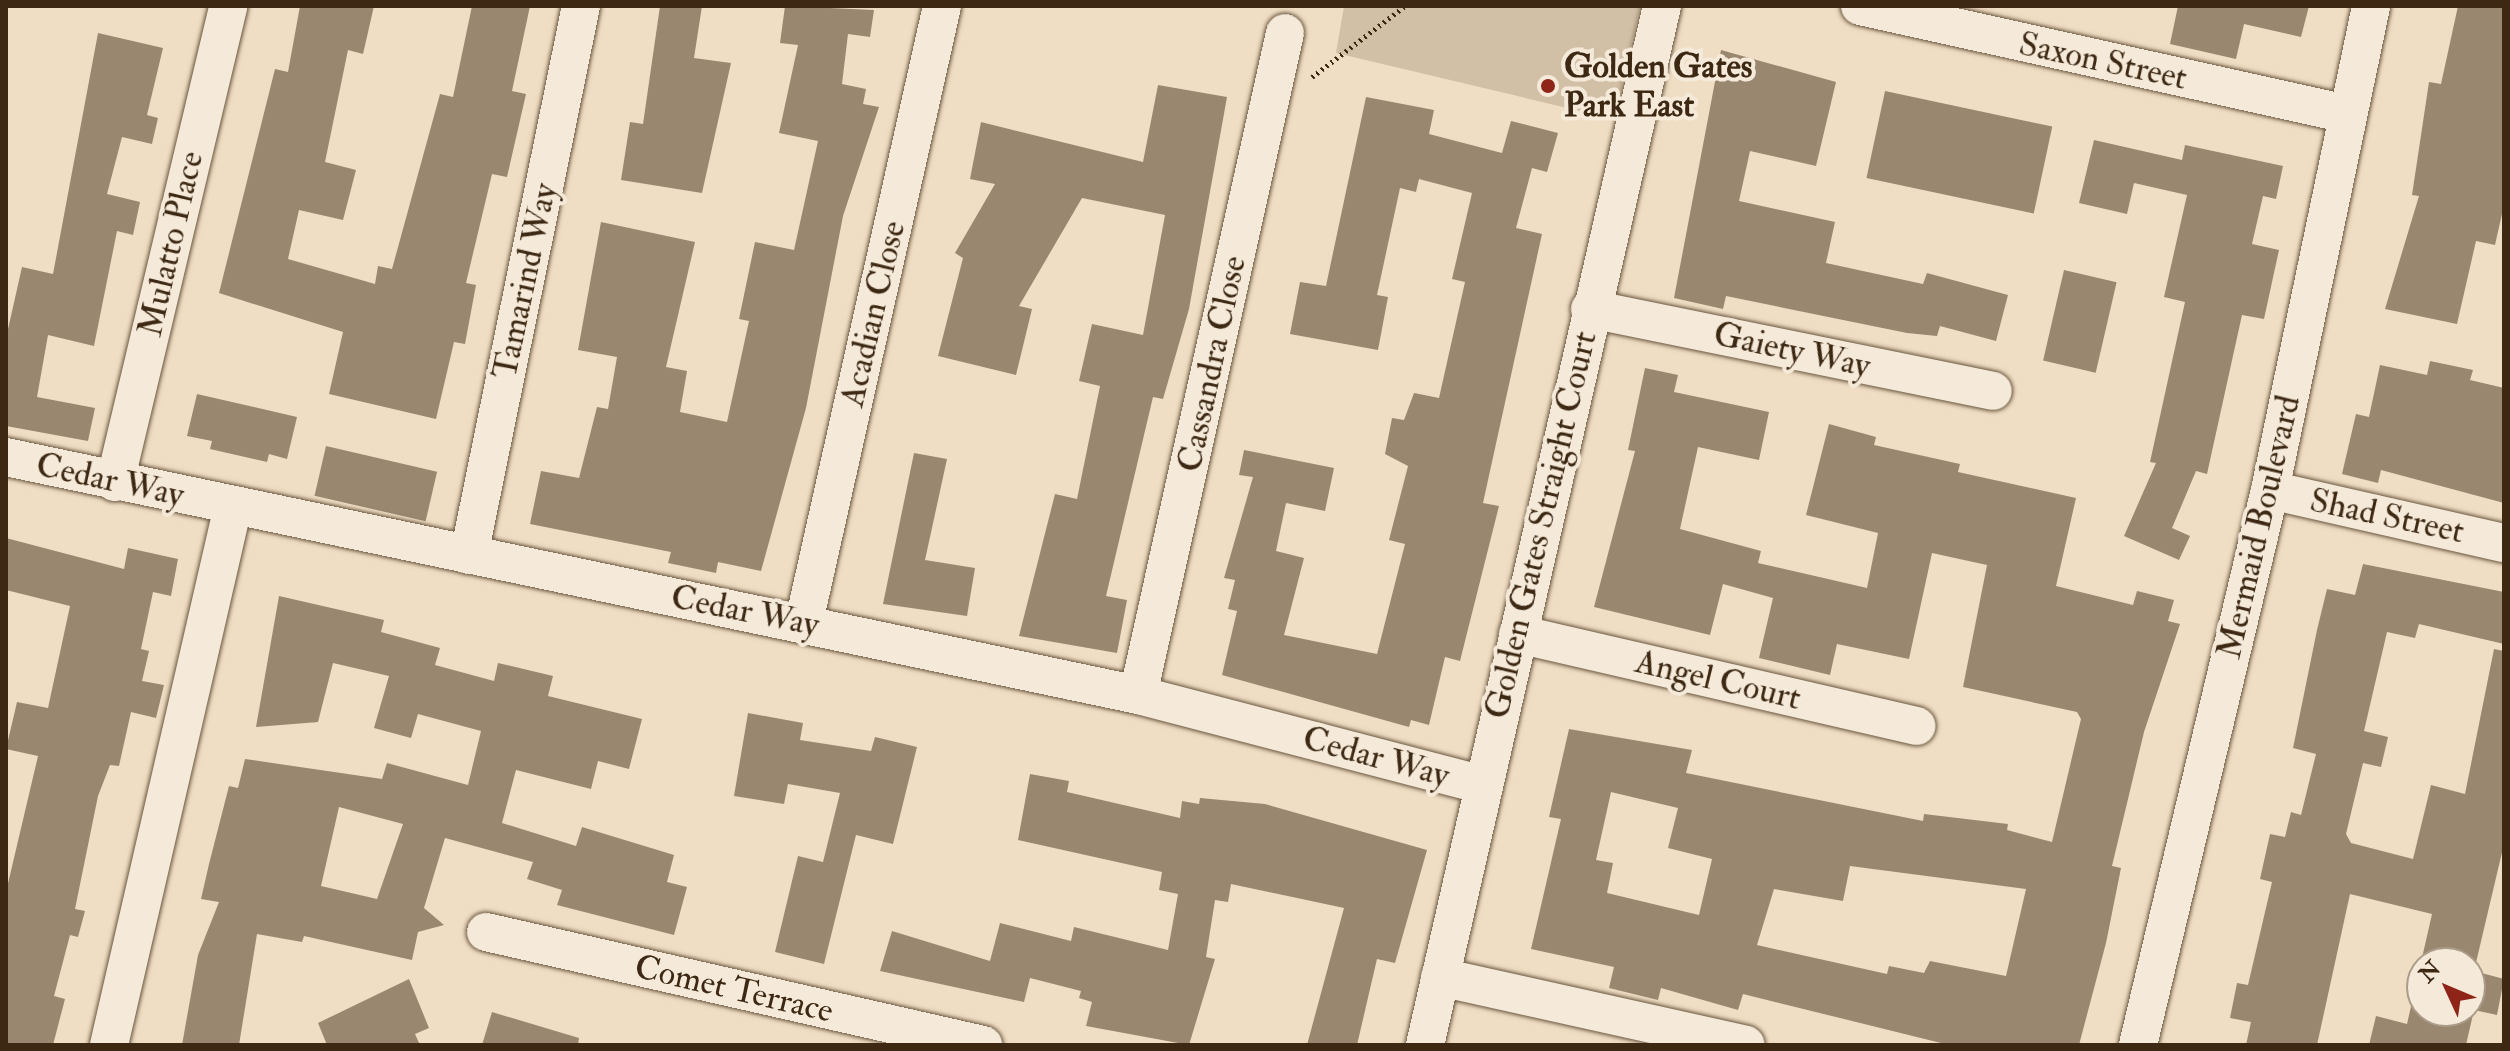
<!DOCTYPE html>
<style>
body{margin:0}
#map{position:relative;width:2510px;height:1051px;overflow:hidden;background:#f0dec4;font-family:"IM FELL Double Pica",serif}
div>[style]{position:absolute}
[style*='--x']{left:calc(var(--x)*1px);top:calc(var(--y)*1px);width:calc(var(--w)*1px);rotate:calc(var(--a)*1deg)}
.green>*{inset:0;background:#d1bfa6}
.building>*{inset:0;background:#9a876f;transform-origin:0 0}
.path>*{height:5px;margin-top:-2.5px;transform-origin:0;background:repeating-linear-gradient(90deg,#3c2813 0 2px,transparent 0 6px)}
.roads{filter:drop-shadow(0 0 2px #69563f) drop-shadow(0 0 2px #69563f)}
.minor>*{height:38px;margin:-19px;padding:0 19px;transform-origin:19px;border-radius:19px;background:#f5ead9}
.dots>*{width:22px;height:22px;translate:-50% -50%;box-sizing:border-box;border:4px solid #f5ead9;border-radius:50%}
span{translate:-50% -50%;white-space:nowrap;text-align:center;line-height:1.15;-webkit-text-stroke:8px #f5ead9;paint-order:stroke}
.street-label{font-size:34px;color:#3c2813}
.poi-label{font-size:34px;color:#3c2813;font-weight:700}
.left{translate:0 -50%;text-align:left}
.frame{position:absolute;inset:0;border:8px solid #3c2813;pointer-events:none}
.north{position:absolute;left:2406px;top:947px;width:80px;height:80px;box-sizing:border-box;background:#f5ead9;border:2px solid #ab9c8a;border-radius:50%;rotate:314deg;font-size:22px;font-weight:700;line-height:32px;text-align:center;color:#3c2813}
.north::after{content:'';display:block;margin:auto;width:28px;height:36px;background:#8f2418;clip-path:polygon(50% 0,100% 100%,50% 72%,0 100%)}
</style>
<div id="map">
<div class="green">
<i style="clip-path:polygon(1344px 6px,1640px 6px,1614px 119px,1336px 53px)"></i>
</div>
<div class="building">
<i style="clip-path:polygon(300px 6px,374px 6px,363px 54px,348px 50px,325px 162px,356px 170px,343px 220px,299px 210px,288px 259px,375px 284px,378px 266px,392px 269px,440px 94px,453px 97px,472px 6px,530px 6px,512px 91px,526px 94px,507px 177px,492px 174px,466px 283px,476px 285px,465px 344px,454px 342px,436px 419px,329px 394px,343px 332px,219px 293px,275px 69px,288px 72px)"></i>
<i style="clip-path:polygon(660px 6px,702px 6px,694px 58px,731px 63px,702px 193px,621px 180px,630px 122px,643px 124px)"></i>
<i style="clip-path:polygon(785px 6px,874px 10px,870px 37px,848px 34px,842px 84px,866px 89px,863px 104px,879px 107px,843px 216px,806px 408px,761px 571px,718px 562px,716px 573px,668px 563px,671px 552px,530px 524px,541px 471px,579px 478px,597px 407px,608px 409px,617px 357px,578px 350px,601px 222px,695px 242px,666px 367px,687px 371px,680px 412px,727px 422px,749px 321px,739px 319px,755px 242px,794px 250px,818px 141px,779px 133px,798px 45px,780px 43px)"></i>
<i style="clip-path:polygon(2178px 6px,2309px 6px,2301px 37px,2244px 24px,2236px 59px,2170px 44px)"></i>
<i style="clip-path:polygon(2458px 6px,2504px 6px,2504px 205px,2495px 245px,2476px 241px,2457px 324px,2385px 309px,2419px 196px,2412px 195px,2429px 82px,2441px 84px)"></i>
<i style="clip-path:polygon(98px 33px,163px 48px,147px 115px,158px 118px,152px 144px,122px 137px,107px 194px,140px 202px,133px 235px,117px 231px,94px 346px,48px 335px,37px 397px,95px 408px,88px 441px,6px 426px,6px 338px,22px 267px,53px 274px)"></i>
<i style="clip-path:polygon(1721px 50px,1836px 82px,1816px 166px,1750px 151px,1739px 201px,1835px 222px,1826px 263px,1923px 284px,1927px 273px,2008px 295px,1996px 341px,1940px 326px,1937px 336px,1907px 333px,1726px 296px,1723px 309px,1674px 298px)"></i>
<i style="clip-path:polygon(1158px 85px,1227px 97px,1189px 309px,1163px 399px,1153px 397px,1106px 596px,1127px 600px,1117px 653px,1019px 636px,1055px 494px,1077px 499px,1100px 386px,1079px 381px,1092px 324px,1143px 335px,1165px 215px,1082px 198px,1019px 306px,1032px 309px,1016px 375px,938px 356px,963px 258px,955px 253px,995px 184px,970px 179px,981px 122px,1143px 162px)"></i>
<i style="left:1885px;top:91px;width:171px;height:89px;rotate:12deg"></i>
<i style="clip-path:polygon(1366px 97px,1434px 110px,1429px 134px,1502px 153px,1511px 121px,1558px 133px,1547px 172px,1532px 168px,1516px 228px,1542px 234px,1483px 503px,1499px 506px,1460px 661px,1445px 657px,1429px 725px,1411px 720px,1409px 727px,1222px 675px,1237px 611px,1228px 609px,1235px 580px,1224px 578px,1253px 477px,1239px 475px,1244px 450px,1334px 468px,1325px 511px,1286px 503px,1276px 551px,1304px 558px,1284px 635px,1377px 654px,1405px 544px,1389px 540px,1408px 466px,1385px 454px,1392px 418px,1404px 420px,1414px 393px,1439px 398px,1465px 282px,1452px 279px,1472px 193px,1419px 179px,1416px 192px,1400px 188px,1377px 295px,1388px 297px,1378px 350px,1290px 334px,1300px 282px,1326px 286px)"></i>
<i style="clip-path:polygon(2094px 140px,2182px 160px,2185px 145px,2283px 166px,2276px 199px,2263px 196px,2252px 244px,2279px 250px,2264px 319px,2242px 315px,2207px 474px,2196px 471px,2172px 528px,2190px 536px,2179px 560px,2124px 536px,2156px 463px,2150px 462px,2185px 302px,2164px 297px,2187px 195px,2134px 183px,2127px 214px,2079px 203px)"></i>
<i style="left:2064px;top:270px;width:54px;height:93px;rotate:13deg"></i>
<i style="clip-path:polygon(2430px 361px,2473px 370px,2470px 380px,2504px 388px,2504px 503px,2381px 470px,2378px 483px,2342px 474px,2356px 414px,2369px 417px,2380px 365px,2427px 375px)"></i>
<i style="clip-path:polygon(evenodd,1645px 368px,1678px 375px,1674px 392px,1769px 412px,1759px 460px,1698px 447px,1680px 529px,1761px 551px,1758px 563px,1867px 588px,1878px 533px,1806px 515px,1829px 424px,1876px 437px,1874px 445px,1960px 464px,1958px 472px,2076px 498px,2056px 586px,2133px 605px,2137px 591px,2174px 600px,2168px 621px,2180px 624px,2144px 732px,2112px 866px,2121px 868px,2106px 943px,2079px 1045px,1949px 1045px,1743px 994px,1738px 1010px,1661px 988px,1658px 1000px,1609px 988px,1614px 967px,1531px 949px,1561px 819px,1549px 817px,1569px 729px,1692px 750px,1686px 773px,1923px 821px,1924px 814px,2008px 824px,2007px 830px,2052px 842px,2081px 719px,2077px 712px,1963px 687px,1987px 565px,1932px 553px,1909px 659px,1837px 644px,1830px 675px,1759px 658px,1773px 598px,1723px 584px,1710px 635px,1594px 607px,1635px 451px,1628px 450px,1645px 368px,1611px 792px,1678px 808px,1668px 848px,1712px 859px,1699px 915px,1607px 893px,1613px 863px,1596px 860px,1611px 792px,1645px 368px,1850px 866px,2026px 889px,2006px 976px,1930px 961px,1924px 973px,1889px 966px,1887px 974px,1757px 945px,1774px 889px,1843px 901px,1850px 866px)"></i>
<i style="clip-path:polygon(197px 394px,297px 417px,287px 459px,269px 454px,267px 462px,210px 449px,212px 441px,187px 436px)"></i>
<i style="left:326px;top:446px;width:114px;height:51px;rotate:13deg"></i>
<i style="clip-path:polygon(914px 453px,947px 459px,925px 560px,975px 568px,967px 616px,883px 604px)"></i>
<i style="clip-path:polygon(6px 538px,124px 569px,128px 548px,178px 559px,171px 596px,153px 592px,141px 649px,149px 651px,142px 681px,164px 685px,156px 718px,131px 712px,119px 766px,110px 765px,98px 796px,75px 909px,85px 911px,78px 937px,70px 935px,54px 996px,65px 999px,53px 1045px,6px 1045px,6px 892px,38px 756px,6px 749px,17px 702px,48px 708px,70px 606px,6px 590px)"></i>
<i style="clip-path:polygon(evenodd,2363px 564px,2504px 592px,2504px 644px,2419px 624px,2415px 638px,2387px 632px,2364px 731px,2388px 737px,2381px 767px,2363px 763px,2346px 834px,2351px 843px,2413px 859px,2431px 785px,2465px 794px,2494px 649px,2504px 651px,2504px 844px,2474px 971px,2504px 979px,2497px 1015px,2474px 1010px,2466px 1045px,2369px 1045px,2376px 1016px,2407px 1024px,2432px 914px,2350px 894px,2317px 1045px,2246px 1045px,2251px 1022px,2230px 1018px,2237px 983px,2248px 985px,2272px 882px,2260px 879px,2270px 834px,2285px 837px,2291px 812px,2301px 815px,2316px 754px,2293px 748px,2317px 630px,2327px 589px,2355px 595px,2363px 564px,2422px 963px,2470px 963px,2470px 1011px,2422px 1011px,2422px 963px)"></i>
<i style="clip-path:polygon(evenodd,279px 596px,384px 620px,381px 632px,440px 648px,435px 665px,494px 681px,498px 663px,553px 676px,548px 696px,642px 719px,629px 769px,598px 761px,591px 789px,516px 770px,502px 823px,576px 846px,582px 827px,674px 855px,667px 882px,687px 887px,674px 935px,557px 905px,562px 890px,527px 879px,533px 862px,445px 838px,424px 908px,444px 925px,418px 932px,412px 960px,304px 936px,302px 942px,257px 934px,239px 1045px,182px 1045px,198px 955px,219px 902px,201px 899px,209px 864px,229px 786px,238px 788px,245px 759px,382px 779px,387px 763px,468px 785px,481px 731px,418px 714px,411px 738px,374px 728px,389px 676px,333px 663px,318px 722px,256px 727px,279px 596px,339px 807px,403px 824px,377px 899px,321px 886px,339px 807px)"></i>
<i style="clip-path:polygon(748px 713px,803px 723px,800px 740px,871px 751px,875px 737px,917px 747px,893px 844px,856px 835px,824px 964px,775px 952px,798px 856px,823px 862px,840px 793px,788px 784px,784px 804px,734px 796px)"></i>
<i style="clip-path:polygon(1030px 774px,1069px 781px,1067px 792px,1180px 818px,1182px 801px,1199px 804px,1200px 798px,1265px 804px,1427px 850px,1395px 963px,1377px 959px,1357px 1045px,1307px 1045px,1344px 908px,1231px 884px,1228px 902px,1215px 900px,1206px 957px,1215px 959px,1189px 1045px,1086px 1026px,1092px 1002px,1079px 998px,1081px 991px,1030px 978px,1024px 1002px,880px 971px,892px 931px,990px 961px,1000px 923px,1071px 941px,1074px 927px,1168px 950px,1178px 894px,1159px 890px,1162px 872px,1018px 840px)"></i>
<i style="clip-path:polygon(409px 979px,429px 1028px,415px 1034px,420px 1045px,327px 1045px,318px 1023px)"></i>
<i style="clip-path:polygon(492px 1012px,579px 1038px,578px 1045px,482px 1045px)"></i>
</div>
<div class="path">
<i style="--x:1312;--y:77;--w:117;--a:-37.4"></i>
</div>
<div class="roads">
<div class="minor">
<i style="--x:1860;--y:6;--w:499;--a:12.5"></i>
<i style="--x:1590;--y:309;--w:411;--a:11.5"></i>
<i style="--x:6;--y:457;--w:1157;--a:11.87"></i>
<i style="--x:1138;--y:695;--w:352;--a:14.6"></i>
<i style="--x:115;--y:482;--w:489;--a:-76.6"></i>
<i style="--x:2270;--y:490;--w:240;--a:12.8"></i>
<i style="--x:469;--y:555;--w:560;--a:-78.47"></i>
<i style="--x:804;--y:622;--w:631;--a:-77.37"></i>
<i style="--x:1518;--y:634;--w:409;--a:13"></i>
<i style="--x:1138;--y:695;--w:678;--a:-77.48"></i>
<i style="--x:486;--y:932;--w:510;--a:12.81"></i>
<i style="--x:1440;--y:977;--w:313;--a:12.5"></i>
<i style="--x:109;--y:1045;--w:553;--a:-77.04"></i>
<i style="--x:1425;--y:1045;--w:1066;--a:-77.15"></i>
<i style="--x:2138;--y:1045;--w:570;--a:-76.62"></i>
<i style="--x:2270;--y:490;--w:494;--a:-78.2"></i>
</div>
</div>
<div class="dots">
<i style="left:1548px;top:86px;background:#8f2418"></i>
</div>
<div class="street-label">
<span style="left:2103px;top:61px;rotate:12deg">Saxon Street</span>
<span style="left:171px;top:244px;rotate:-77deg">Mulatto Place</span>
<span style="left:525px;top:281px;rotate:-78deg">Tamarind Way</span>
<span style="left:873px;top:314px;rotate:-77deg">Acadian Close</span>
<span style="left:1792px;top:350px;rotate:12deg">Gaiety Way</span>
<span style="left:1212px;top:364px;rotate:-78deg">Cassandra Close</span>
<span style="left:110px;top:480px;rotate:12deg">Cedar Way</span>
<span style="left:2387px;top:516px;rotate:12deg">Shad Street</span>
<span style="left:1541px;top:525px;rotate:-77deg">Golden Gates Straight Court</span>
<span style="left:2259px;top:527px;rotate:-77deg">Mermaid Boulevard</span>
<span style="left:745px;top:611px;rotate:11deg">Cedar Way</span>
<span style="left:1718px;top:680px;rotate:13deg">Angel Court</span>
<span style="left:1376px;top:757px;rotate:15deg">Cedar Way</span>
<span style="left:734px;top:989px;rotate:13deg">Comet Terrace</span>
</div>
<div class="poi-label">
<span class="left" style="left:1564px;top:86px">Golden Gates<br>Park East</span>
</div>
<div class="frame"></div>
<div class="north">N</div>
</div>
